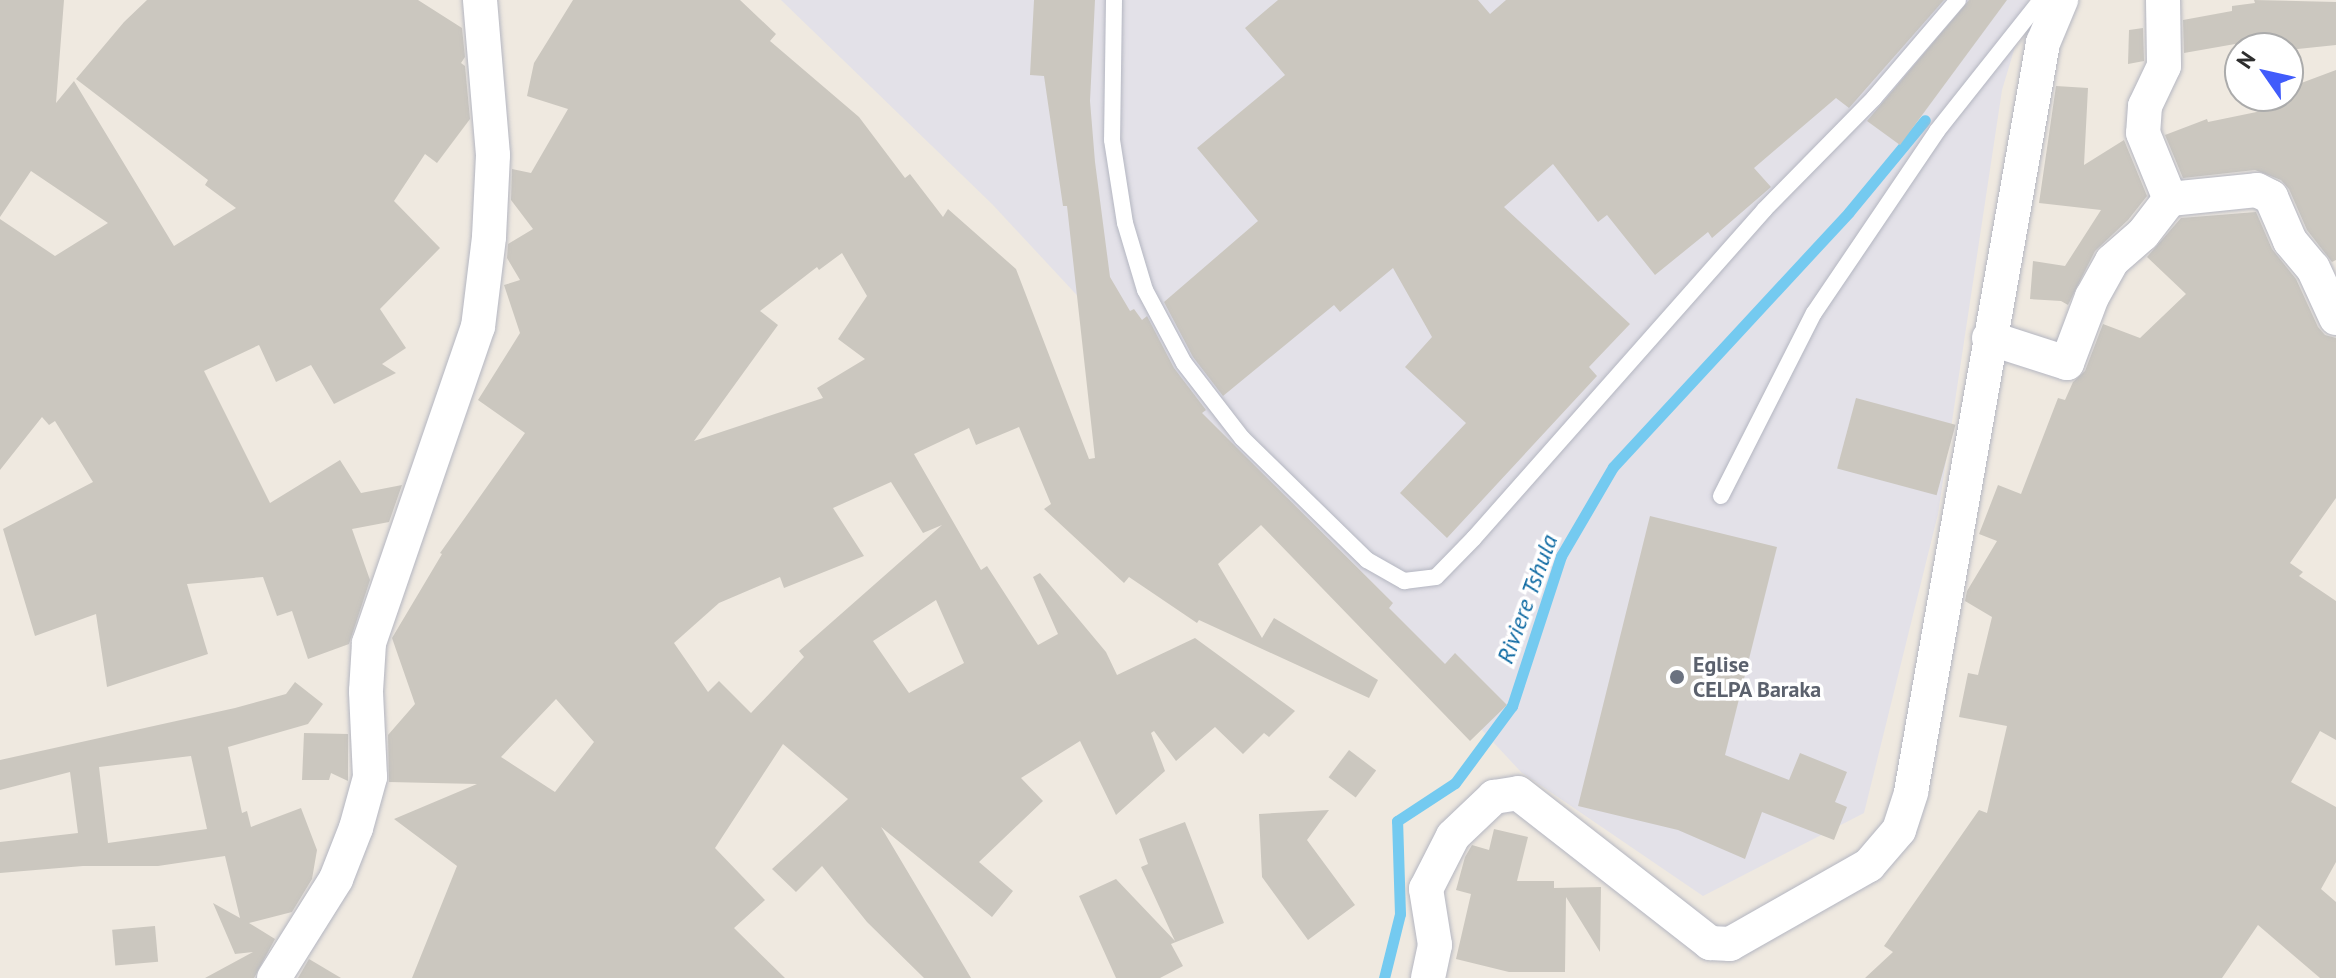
<!DOCTYPE html>
<style>
body{margin:0}
#map{position:relative;width:2336px;height:978px;overflow:hidden;background:#efe9e0;font-family:"PT Sans",sans-serif}
div>[style]{position:absolute}
[style*='--x']{left:calc(var(--x)*1px);top:calc(var(--y)*1px);width:calc(var(--w)*1px);rotate:calc(var(--a)*1deg)}
.industrial>*{inset:0;background:#e3e1e8}
.stream>*{height:11px;margin:-5.5px;padding:0 5.5px;transform-origin:5.5px;border-radius:5.5px;background:#74caf0}
.building>*{inset:0;background:#cbc7bf;transform-origin:0 0}
.roads{filter:drop-shadow(0 0 2px #b4b6c1) drop-shadow(0 0 2px #b4b6c1)}
.lane>*{height:16px;margin:-8px;padding:0 8px;transform-origin:8px;border-radius:8px;background:#fff}
.street>*{height:34px;margin:-17px;padding:0 17px;transform-origin:17px;border-radius:17px;background:#fff}
.dots>*{width:22px;height:22px;translate:-50% -50%;box-sizing:border-box;border:4px solid #fff;border-radius:50%}
span{translate:-50% -50%;white-space:nowrap;text-align:center;line-height:1.15;-webkit-text-stroke:7px #fff;paint-order:stroke}
.worship-label{font-size:22px;color:#5b616d;font-weight:700}
.left{translate:0 -50%;text-align:left}
.water-label{font-size:24px;color:#0d69a2;font-style:italic}
.north{position:absolute;left:2224px;top:32px;width:80px;height:80px;box-sizing:border-box;background:#fff;border:2px solid #ababab;border-radius:50%;rotate:304deg;font-size:22px;font-weight:700;line-height:32px;text-align:center;color:#2e2e2e}
.north::after{content:'';display:block;margin:auto;width:28px;height:36px;background:#415cfb;clip-path:polygon(50% 0,100% 100%,50% 72%,0 100%)}
</style>
<div id="map">
<div class="industrial">
<i style="clip-path:polygon(781px 0,2029px 0,2002px 90px,1938px 514px,1864px 813px,1703px 896px,1521px 772px,992px 204px)"></i>
</div>
<div class="stream">
<i style="--x:1384;--y:978;--w:66;--a:-76"></i>
<i style="--x:1400;--y:914;--w:93;--a:-91.8"></i>
<i style="--x:1397;--y:821;--w:69;--a:-33.2"></i>
<i style="--x:1455;--y:783;--w:96;--a:-53.5"></i>
<i style="--x:1512;--y:706;--w:158;--a:-71.9"></i>
<i style="--x:1561;--y:556;--w:103;--a:-59.7"></i>
<i style="--x:1613;--y:467;--w:347;--a:-47.2"></i>
<i style="--x:1849;--y:212;--w:119;--a:-50.4"></i>
</div>
<div class="building">
<i style="clip-path:polygon(0 0,64px 0,56px 103px,74px 81px,174px 246px,236px 208px,205px 185px,208px 180px,76px 79px,124px 22px,147px 0,418px 0,462px 28px,465px 57px,461px 63px,465px 66px,470px 119px,437px 163px,425px 154px,394px 201px,440px 248px,380px 309px,406px 348px,382px 364px,396px 373px,334px 404px,311px 365px,276px 382px,259px 345px,204px 371px,270px 503px,340px 460px,361px 493px,402px 485px,389px 522px,352px 529px,370px 580px,349px 644px,308px 659px,292px 611px,277px 616px,263px 577px,187px 584px,208px 654px,107px 687px,96px 614px,35px 636px,3px 529px,93px 482px,55px 421px,49px 425px,42px 417px,0 470px,0 219px,55px 256px,108px 223px,31px 171px,0 217px)"></i>
<i style="clip-path:polygon(evenodd,573px 0,740px 0,776px 34px,770px 41px,859px 117px,905px 178px,910px 174px,943px 217px,948px 209px,1016px 269px,1089px 459px,1095px 458px,1067px 206px,1063px 206px,1044px 76px,1030px 75px,1034px 0,1095px 0,1090px 101px,1095px 162px,1110px 277px,1130px 311px,1134px 309px,1142px 320px,1147px 316px,1174px 368px,1206px 410px,1202px 413px,1393px 603px,1389px 608px,1445px 664px,1455px 653px,1507px 705px,1470px 741px,1261px 525px,1218px 564px,1262px 638px,1274px 618px,1378px 680px,1369px 698px,1199px 620px,1197px 623px,1129px 577px,1124px 583px,1044px 509px,1051px 504px,1019px 427px,976px 445px,969px 428px,914px 454px,981px 570px,987px 566px,1038px 645px,1058px 634px,1033px 577px,1040px 573px,1106px 652px,1117px 675px,1195px 638px,1295px 711px,1269px 737px,1264px 733px,1243px 754px,1215px 727px,1176px 761px,1154px 731px,1151px 733px,1165px 771px,1116px 815px,1080px 741px,1021px 778px,1043px 801px,979px 862px,1013px 891px,992px 917px,881px 827px,971px 978px,924px 978px,867px 922px,822px 866px,796px 892px,772px 869px,848px 799px,783px 744px,715px 848px,765px 900px,734px 928px,785px 978px,412px 978px,457px 866px,394px 819px,477px 784px,389px 782px,388px 735px,415px 704px,392px 638px,442px 554px,440px 553px,525px 433px,478px 400px,520px 333px,504px 285px,520px 280px,507px 258px,508px 244px,533px 229px,511px 200px,512px 169px,531px 173px,568px 109px,527px 96px,534px 63px,573px 0,842px 253px,867px 296px,838px 339px,865px 359px,817px 388px,823px 398px,694px 441px,778px 325px,760px 311px,817px 267px,819px 270px,842px 253px,573px 0,891px 482px,923px 533px,942px 525px,799px 651px,804px 657px,751px 713px,719px 681px,708px 692px,674px 643px,719px 603px,780px 577px,784px 588px,864px 556px,833px 508px,891px 482px,573px 0,936px 600px,964px 663px,909px 693px,873px 641px,936px 600px,573px 0,556px 699px,594px 742px,555px 792px,501px 757px,556px 699px)"></i>
<i style="clip-path:polygon(1278px 0,1478px 0,1490px 14px,1506px 0,1944px 0,1849px 108px,1836px 98px,1754px 168px,1771px 187px,1712px 238px,1708px 232px,1655px 275px,1607px 215px,1598px 222px,1553px 164px,1504px 207px,1630px 324px,1589px 367px,1597px 376px,1447px 538px,1400px 493px,1466px 423px,1405px 367px,1432px 337px,1393px 268px,1340px 312px,1334px 305px,1223px 396px,1193px 357px,1164px 302px,1258px 221px,1197px 148px,1285px 75px,1245px 28px)"></i>
<i style="clip-path:polygon(1969px 0,2007px 0,1900px 145px,1867px 121px)"></i>
<i style="clip-path:polygon(2254px 0,2336px 2px,2336px 45px,2288px 50px,2240px 48px,2240px 55px,2237px 56px,2235px 44px,2184px 53px,2183px 20px,2232px 11px,2232px 6px,2255px 3px)"></i>
<i style="clip-path:polygon(2143px 28px,2144px 61px,2128px 64px,2129px 30px)"></i>
<i style="clip-path:polygon(2336px 70px,2336px 260px,2332px 262px,2307px 230px,2289px 189px,2281px 180px,2255px 170px,2183px 178px,2165px 135px,2207px 119px,2208px 122px,2276px 108px,2273px 96px,2288px 96px,2288px 88px)"></i>
<i style="clip-path:polygon(2056px 86px,2088px 88px,2084px 165px,2124px 140px,2147px 196px,2128px 220px,2095px 251px,2068px 305px,2061px 301px,2030px 299px,2033px 261px,2065px 266px,2101px 210px,2039px 203px)"></i>
<i style="clip-path:polygon(2256px 212px,2272px 249px,2296px 279px,2318px 327px,2325px 335px,2336px 338px,2336px 498px,2290px 563px,2303px 572px,2299px 576px,2336px 601px,2336px 740px,2320px 731px,2291px 782px,2336px 807px,2336px 862px,2321px 889px,2336px 902px,2336px 978px,2320px 978px,2258px 925px,2222px 978px,1865px 978px,1893px 952px,1884px 946px,1979px 810px,1987px 813px,2007px 726px,1959px 717px,1968px 673px,1978px 675px,1992px 617px,1965px 601px,1967px 591px,1997px 541px,1979px 534px,1998px 485px,2021px 494px,2058px 398px,2065px 400px,2073px 382px,2085px 371px,2103px 324px,2140px 338px,2186px 294px,2147px 257px,2181px 218px)"></i>
<i style="left:1856px;top:398px;width:103px;height:73px;rotate:15deg"></i>
<i style="clip-path:polygon(1650px 516px,1777px 547px,1725px 755px,1789px 780px,1800px 753px,1847px 772px,1835px 802px,1847px 807px,1834px 840px,1762px 812px,1745px 859px,1678px 830px,1578px 806px)"></i>
<i style="clip-path:polygon(evenodd,295px 682px,323px 704px,308px 724px,228px 747px,242px 813px,247px 811px,251px 827px,301px 808px,317px 850px,312px 879px,292px 912px,249px 923px,275px 939px,254px 978px,205px 978px,253px 952px,235px 954px,213px 903px,240px 918px,225px 856px,158px 866px,83px 866px,0 873px,0 842px,78px 833px,70px 772px,0 790px,0 760px,235px 708px,286px 694px,295px 682px,191px 756px,207px 829px,108px 843px,99px 767px,191px 756px)"></i>
<i style="clip-path:polygon(304px 733px,348px 734px,348px 781px,331px 773px,329px 780px,302px 780px)"></i>
<i style="left:1349px;top:750px;width:34px;height:34px;rotate:37deg"></i>
<i style="clip-path:polygon(1329px 810px,1307px 840px,1355px 905px,1308px 940px,1262px 877px,1259px 814px)"></i>
<i style="clip-path:polygon(1185px 822px,1224px 923px,1171px 944px,1183px 966px,1160px 978px,1116px 978px,1079px 896px,1116px 879px,1175px 941px,1141px 867px,1148px 864px,1139px 839px)"></i>
<i style="clip-path:polygon(1494px 829px,1528px 837px,1517px 881px,1554px 881px,1554px 888px,1601px 887px,1600px 952px,1566px 897px,1565px 972px,1509px 972px,1456px 959px,1471px 894px,1456px 890px,1465px 857px,1472px 845px,1489px 850px)"></i>
<i style="left:155px;top:926px;width:36px;height:43px;rotate:85deg"></i>
<i style="clip-path:polygon(309px 959px,341px 978px,298px 978px)"></i>
</div>
<div class="roads">
<div class="lane">
<i style="--x:1114;--y:0;--w:140;--a:90.8"></i>
<i style="--x:1112;--y:140;--w:84;--a:81.1"></i>
<i style="--x:1125;--y:223;--w:70;--a:73.4"></i>
<i style="--x:1145;--y:290;--w:83;--a:61.9"></i>
<i style="--x:1184;--y:363;--w:95;--a:52.3"></i>
<i style="--x:1242;--y:438;--w:175;--a:44.3"></i>
<i style="--x:1367;--y:560;--w:43;--a:29.6"></i>
<i style="--x:1404;--y:581;--w:32;--a:-7"></i>
<i style="--x:1436;--y:577;--w:54;--a:-45.7"></i>
<i style="--x:1474;--y:538;--w:438;--a:-48.5"></i>
<i style="--x:1764;--y:210;--w:157;--a:-45.5"></i>
<i style="--x:1874;--y:98;--w:129;--a:-49.4"></i>
<i style="--x:1721;--y:496;--w:205;--a:-63.1"></i>
<i style="--x:1814;--y:313;--w:220;--a:-55.9"></i>
<i style="--x:1937;--y:131;--w:167;--a:-51.6"></i>
</div>
<div class="street">
<i style="--x:2163;--y:0;--w:66;--a:89.1"></i>
<i style="--x:2164;--y:66;--w:44;--a:115.4"></i>
<i style="--x:2145;--y:106;--w:27;--a:94"></i>
<i style="--x:2143;--y:133;--w:71;--a:67.8"></i>
<i style="--x:1989;--y:338;--w:82;--a:17.8"></i>
<i style="--x:2067;--y:363;--w:71;--a:-69.3"></i>
<i style="--x:2092;--y:297;--w:41;--a:-60.9"></i>
<i style="--x:2112;--y:261;--w:41;--a:-41.1"></i>
<i style="--x:2143;--y:234;--w:44;--a:-52.4"></i>
<i style="--x:2170;--y:199;--w:87;--a:-5.9"></i>
<i style="--x:2257;--y:190;--w:16;--a:27"></i>
<i style="--x:2271;--y:197;--w:48;--a:66.6"></i>
<i style="--x:2290;--y:241;--w:35;--a:50"></i>
<i style="--x:2313;--y:268;--w:55;--a:65.3"></i>
<i style="--x:274;--y:978;--w:117;--a:-57.9"></i>
<i style="--x:336;--y:879;--w:55;--a:-68.6"></i>
<i style="--x:356;--y:828;--w:53;--a:-74.6"></i>
<i style="--x:370;--y:777;--w:86;--a:-92.7"></i>
<i style="--x:366;--y:691;--w:48;--a:-86.4"></i>
<i style="--x:369;--y:643;--w:334;--a:-71"></i>
<i style="--x:478;--y:327;--w:91;--a:-83"></i>
<i style="--x:489;--y:237;--w:82;--a:-87.2"></i>
<i style="--x:493;--y:155;--w:156;--a:-94.8"></i>
<i style="--x:1428;--y:978;--w:34;--a:-78"></i>
<i style="--x:1435;--y:945;--w:57;--a:-99.1"></i>
<i style="--x:1426;--y:889;--w:59;--a:-63"></i>
<i style="--x:1453;--y:836;--w:57;--a:-43.6"></i>
<i style="--x:1494;--y:797;--w:24;--a:-9"></i>
<i style="--x:1518;--y:793;--w:244;--a:38"></i>
<i style="--x:1710;--y:943;--w:20;--a:3"></i>
<i style="--x:1730;--y:944;--w:160;--a:-29.6"></i>
<i style="--x:1869;--y:865;--w:46;--a:-49.4"></i>
<i style="--x:1899;--y:830;--w:40;--a:-72"></i>
<i style="--x:1911;--y:792;--w:761;--a:-80.01"></i>
<i style="--x:2043;--y:43;--w:47;--a:-67.3"></i>
</div>
</div>
<div class="dots">
<i style="left:1677px;top:677px;background:#6b7280"></i>
</div>
<div class="worship-label">
<span class="left" style="left:1693px;top:677px">Eglise<br>CELPA Baraka</span>
</div>
<div class="water-label">
<span style="left:1527px;top:599px;rotate:-70deg">Riviere Tshula</span>
</div>
<div class="north">N</div>
</div>
